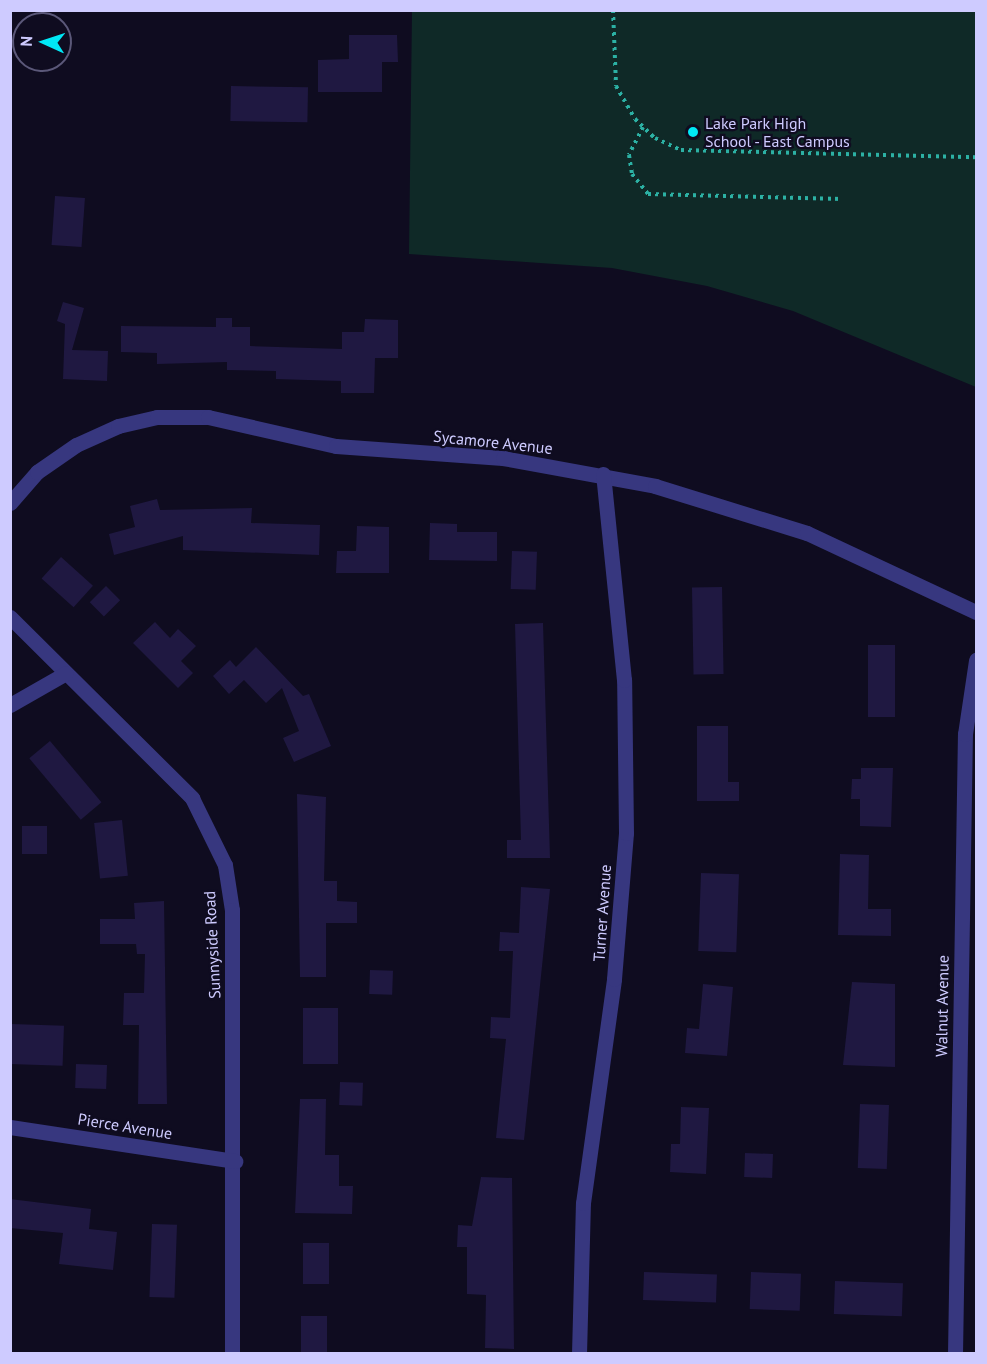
<!DOCTYPE html>
<style>
body{margin:0}
#map{position:relative;width:987px;height:1364px;overflow:hidden;background:#0f0c20;font-family:"PT Sans",sans-serif}
div>[style]{position:absolute}
[style*='--x']{left:calc(var(--x)*1px);top:calc(var(--y)*1px);width:calc(var(--w)*1px);rotate:calc(var(--a)*1deg)}
.green>*{inset:0;background:#0f2927}
.building>*{inset:0;background:#1f1841;transform-origin:0 0}
.path>*{height:4px;margin-top:-2px;transform-origin:0;background:repeating-linear-gradient(90deg,#2cb1a4 0 3px,transparent 0 7.5px)}
.minor>*{height:15px;margin:-7.5px;padding:0 7.5px;transform-origin:7.5px;border-radius:7.5px;background:#37377f}
.dots>*{width:16px;height:16px;translate:-50% -50%;box-sizing:border-box;border:3px solid #0f0c20;border-radius:50%}
span{translate:-50% -50%;white-space:nowrap;text-align:center;line-height:1.15;-webkit-text-stroke:4.5px #0f0c20;paint-order:stroke}
.poi-label{font-size:16px;color:#cecbff}
.left{translate:0 -50%;text-align:left}
.street-label{font-size:16px;color:#cecbff}
.frame{position:absolute;inset:0;border:12px solid #cecbff;pointer-events:none}
.north{position:absolute;left:12px;top:12px;width:60px;height:60px;box-sizing:border-box;background:#0f0c20;border:2px solid #5b5879;border-radius:50%;rotate:273deg;font-size:16px;font-weight:700;line-height:24px;text-align:center;color:#cecbff}
.north::after{content:'';display:block;margin:auto;width:21px;height:27px;background:#00e8f6;clip-path:polygon(50% 0,100% 100%,50% 72%,0 100%)}
</style>
<div id="map">
<div class="green">
<i style="clip-path:polygon(412px 11px,976px 11px,976px 387px,793px 311px,707px 286px,612px 268px,409px 254px)"></i>
</div>
<div class="building">
<i style="clip-path:polygon(349px 35px,397px 35px,398px 62px,382px 62px,382px 92px,318px 92px,318px 60px,349px 59px)"></i>
<i style="left:231px;top:86px;width:77px;height:35px;rotate:1deg"></i>
<i style="left:55px;top:196px;width:30px;height:49px;rotate:4deg"></i>
<i style="clip-path:polygon(63px 302px,84px 308px,72px 350px,108px 351px,107px 381px,63px 379px,65px 324px,57px 321px)"></i>
<i style="clip-path:polygon(216px 318px,232px 318px,232px 327px,250px 327px,250px 346px,342px 349px,342px 332px,364px 332px,365px 319px,398px 320px,398px 358px,375px 358px,374px 393px,341px 393px,341px 381px,276px 379px,276px 371px,227px 370px,227px 362px,157px 364px,157px 353px,121px 352px,121px 326px,216px 327px)"></i>
<i style="clip-path:polygon(157px 499px,160px 510px,252px 508px,251px 523px,320px 525px,319px 555px,183px 550px,183px 536px,114px 555px,109px 534px,135px 527px,130px 506px)"></i>
<i style="clip-path:polygon(430px 523px,457px 524px,457px 532px,497px 532px,497px 561px,429px 560px)"></i>
<i style="clip-path:polygon(357px 526px,389px 527px,389px 573px,336px 573px,337px 551px,356px 551px)"></i>
<i style="left:512px;top:551px;width:25px;height:38px;rotate:2deg"></i>
<i style="left:61px;top:557px;width:43px;height:29px;rotate:42deg"></i>
<i style="left:106px;top:586px;width:20px;height:23px;rotate:45deg"></i>
<i style="left:722px;top:587px;width:87px;height:30px;rotate:89deg"></i>
<i style="clip-path:polygon(155px 622px,170px 638px,178px 629px,196px 646px,181px 661px,193px 673px,178px 688px,133px 643px)"></i>
<i style="clip-path:polygon(543px 623px,550px 858px,507px 858px,507px 840px,521px 840px,515px 624px)"></i>
<i style="left:868px;top:645px;width:27px;height:72px"></i>
<i style="clip-path:polygon(256px 647px,303px 696px,309px 694px,331px 746px,294px 762px,283px 738px,299px 731px,282px 688px,266px 703px,244px 680px,229px 694px,213px 676px,230px 660px,236px 667px)"></i>
<i style="clip-path:polygon(697px 726px,728px 726px,728px 782px,739px 782px,739px 801px,697px 801px)"></i>
<i style="left:50px;top:741px;width:80px;height:27px;rotate:50deg"></i>
<i style="clip-path:polygon(861px 768px,893px 768px,891px 827px,860px 826px,860px 799px,851px 799px,852px 779px,861px 779px)"></i>
<i style="clip-path:polygon(297px 794px,326px 797px,324px 881px,337px 881px,337px 901px,357px 902px,357px 923px,326px 923px,326px 977px,300px 977px)"></i>
<i style="left:122px;top:820px;width:56px;height:28px;rotate:84deg"></i>
<i style="left:47px;top:826px;width:28px;height:25px;rotate:90deg"></i>
<i style="clip-path:polygon(840px 854px,869px 855px,868px 909px,891px 909px,891px 936px,838px 935px)"></i>
<i style="left:701px;top:873px;width:38px;height:78px;rotate:2deg"></i>
<i style="clip-path:polygon(521px 887px,550px 889px,524px 1140px,496px 1138px,506px 1039px,490px 1038px,491px 1017px,510px 1018px,513px 951px,499px 951px,500px 932px,519px 933px)"></i>
<i style="clip-path:polygon(164px 901px,167px 1104px,138px 1104px,139px 1025px,123px 1025px,124px 993px,144px 993px,145px 954px,137px 954px,136px 944px,100px 944px,100px 919px,135px 919px,134px 903px)"></i>
<i style="left:370px;top:970px;width:23px;height:24px;rotate:2deg"></i>
<i style="clip-path:polygon(852px 982px,895px 984px,895px 1067px,843px 1065px)"></i>
<i style="clip-path:polygon(703px 984px,733px 987px,727px 1056px,685px 1053px,687px 1028px,699px 1029px)"></i>
<i style="left:303px;top:1008px;width:35px;height:56px"></i>
<i style="left:11px;top:1024px;width:53px;height:40px;rotate:2deg"></i>
<i style="left:76px;top:1064px;width:31px;height:24px;rotate:2deg"></i>
<i style="left:340px;top:1082px;width:23px;height:23px;rotate:2deg"></i>
<i style="clip-path:polygon(300px 1099px,326px 1099px,325px 1155px,339px 1155px,339px 1186px,353px 1186px,352px 1214px,295px 1213px)"></i>
<i style="left:860px;top:1104px;width:29px;height:64px;rotate:2deg"></i>
<i style="clip-path:polygon(681px 1107px,709px 1108px,706px 1174px,670px 1172px,671px 1144px,680px 1144px)"></i>
<i style="left:745px;top:1153px;width:28px;height:24px;rotate:2deg"></i>
<i style="clip-path:polygon(481px 1177px,512px 1178px,514px 1349px,485px 1348px,486px 1295px,467px 1294px,467px 1247px,457px 1247px,458px 1225px,472px 1226px)"></i>
<i style="clip-path:polygon(10px 1199px,91px 1209px,89px 1229px,117px 1232px,113px 1270px,59px 1264px,63px 1233px,10px 1228px)"></i>
<i style="left:152px;top:1224px;width:25px;height:73px;rotate:2deg"></i>
<i style="left:303px;top:1243px;width:26px;height:41px"></i>
<i style="left:644px;top:1272px;width:73px;height:28px;rotate:2deg"></i>
<i style="left:751px;top:1272px;width:50px;height:37px;rotate:2deg"></i>
<i style="left:835px;top:1281px;width:68px;height:33px;rotate:2deg"></i>
<i style="left:301px;top:1316px;width:26px;height:37px"></i>
</div>
<div class="path">
<i style="--x:613;--y:10;--w:76;--a:87.7"></i>
<i style="--x:616;--y:86;--w:38;--a:60"></i>
<i style="--x:635;--y:119;--w:28;--a:44"></i>
<i style="--x:655;--y:138;--w:29;--a:25"></i>
<i style="--x:681;--y:150;--w:295;--a:1.4"></i>
<i style="--x:643;--y:127;--w:31;--a:117"></i>
<i style="--x:629;--y:155;--w:19;--a:81"></i>
<i style="--x:632;--y:174;--w:26;--a:51"></i>
<i style="--x:648;--y:194;--w:195;--a:1.5"></i>
</div>
<div class="minor">
<i style="--x:10;--y:503;--w:41;--a:-48.9"></i>
<i style="--x:37;--y:472;--w:47;--a:-34.7"></i>
<i style="--x:76;--y:445;--w:46;--a:-24.3"></i>
<i style="--x:118;--y:426;--w:40;--a:-13"></i>
<i style="--x:157;--y:417;--w:51;--a:0"></i>
<i style="--x:208;--y:417;--w:131;--a:12.8"></i>
<i style="--x:336;--y:446;--w:167;--a:4.1"></i>
<i style="--x:503;--y:458;--w:155;--a:10.4"></i>
<i style="--x:655;--y:486;--w:159;--a:17.2"></i>
<i style="--x:807;--y:533;--w:187;--a:25.1"></i>
<i style="--x:10;--y:617;--w:257;--a:44.8"></i>
<i style="--x:192;--y:798;--w:75;--a:63.8"></i>
<i style="--x:225;--y:865;--w:46;--a:81.2"></i>
<i style="--x:232;--y:910;--w:444;--a:90"></i>
<i style="--x:10;--y:705;--w:64;--a:-29.7"></i>
<i style="--x:10;--y:1127;--w:228;--a:8.6"></i>
<i style="--x:579;--y:1354;--w:151;--a:-88.5"></i>
<i style="--x:583;--y:1203;--w:226;--a:-82.1"></i>
<i style="--x:614;--y:979;--w:146;--a:-85.3"></i>
<i style="--x:626;--y:833;--w:153;--a:-90.7"></i>
<i style="--x:624;--y:680;--w:207;--a:-95.8"></i>
<i style="--x:955;--y:1354;--w:620;--a:-89.08"></i>
<i style="--x:965;--y:734;--w:75;--a:-81.5"></i>
</div>
<div class="dots">
<i style="left:693px;top:132px;background:#00e8f6"></i>
</div>
<div class="poi-label">
<span class="left" style="left:705px;top:132px">Lake Park High<br>School - East Campus</span>
</div>
<div class="street-label">
<span style="left:493px;top:442px;rotate:6deg">Sycamore Avenue</span>
<span style="left:602px;top:913px;rotate:-86deg">Turner Avenue</span>
<span style="left:212px;top:945px;rotate:-93deg">Sunnyside Road</span>
<span style="left:942px;top:1006px;rotate:-89deg">Walnut Avenue</span>
<span style="left:125px;top:1126px;rotate:9deg">Pierce Avenue</span>
</div>
<div class="frame"></div>
<div class="north">N</div>
</div>
